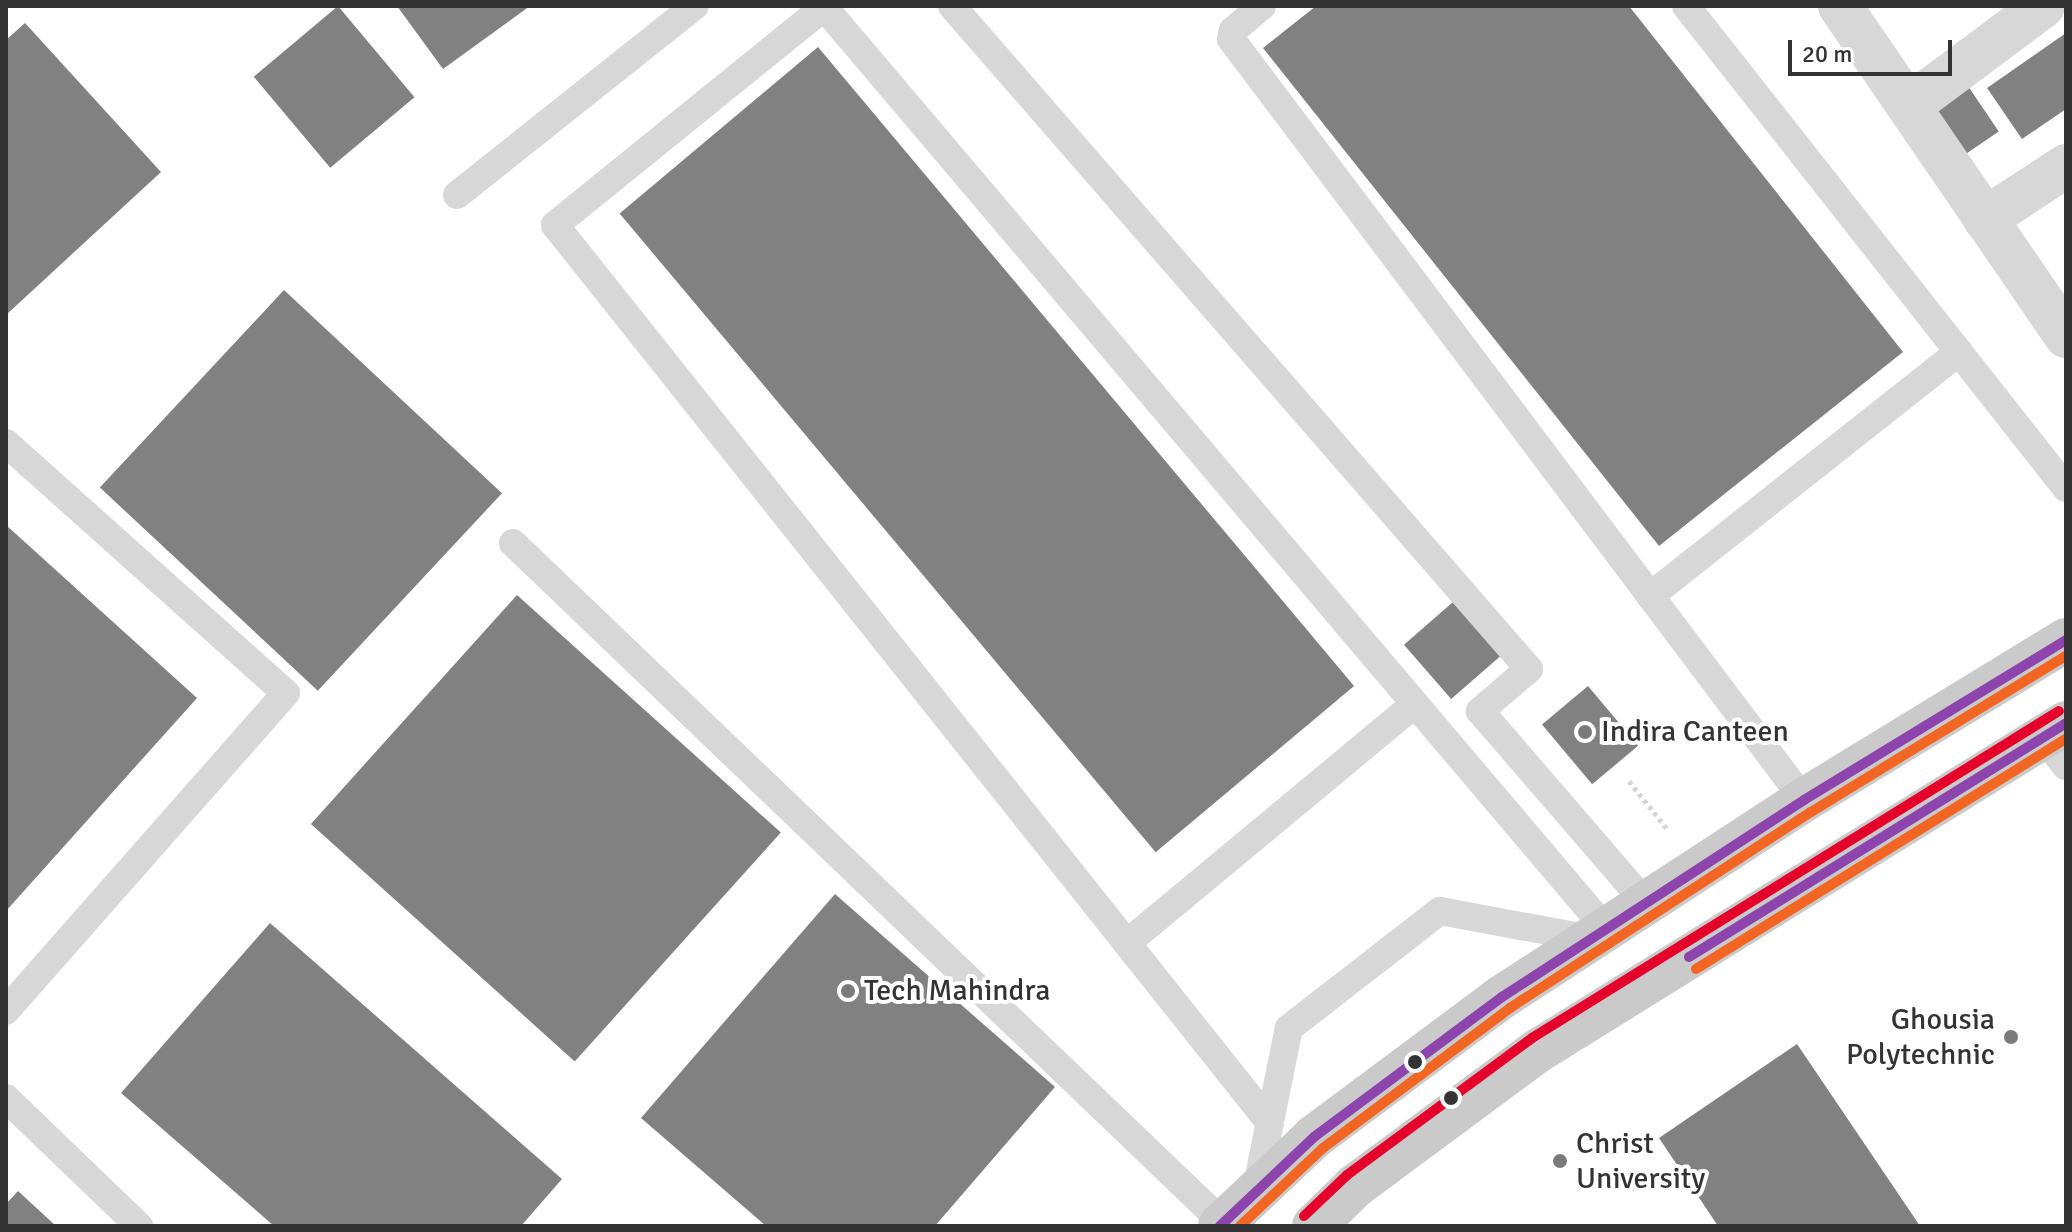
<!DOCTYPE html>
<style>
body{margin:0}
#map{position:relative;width:2072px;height:1232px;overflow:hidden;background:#fff;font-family:Signika,sans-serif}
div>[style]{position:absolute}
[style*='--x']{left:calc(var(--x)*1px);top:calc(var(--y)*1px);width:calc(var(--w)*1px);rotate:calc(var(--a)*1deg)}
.building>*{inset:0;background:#818181;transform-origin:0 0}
.path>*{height:5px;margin-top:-2.5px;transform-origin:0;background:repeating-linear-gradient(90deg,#d6d6d6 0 4px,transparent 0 8px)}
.service>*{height:28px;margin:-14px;padding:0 14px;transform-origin:14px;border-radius:14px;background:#d7d7d7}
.minor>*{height:44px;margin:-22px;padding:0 22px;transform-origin:22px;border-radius:22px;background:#d7d7d7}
.primary>*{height:44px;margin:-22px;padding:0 22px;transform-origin:22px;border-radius:22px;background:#cacaca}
.bus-1>*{height:10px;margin:-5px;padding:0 5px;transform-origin:5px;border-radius:5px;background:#8e44ad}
.bus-2>*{height:10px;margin:-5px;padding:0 5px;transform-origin:5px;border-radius:5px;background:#f26522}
.bus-3>*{height:10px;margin:-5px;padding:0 5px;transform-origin:5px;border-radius:5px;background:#e4002b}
.dots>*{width:22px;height:22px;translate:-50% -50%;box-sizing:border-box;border:4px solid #fff;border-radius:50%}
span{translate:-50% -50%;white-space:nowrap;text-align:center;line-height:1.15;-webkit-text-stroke:8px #fff;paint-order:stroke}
.poi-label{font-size:30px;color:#333}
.left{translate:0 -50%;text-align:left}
.right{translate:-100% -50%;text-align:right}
.frame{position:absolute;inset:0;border:8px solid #333;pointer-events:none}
.scale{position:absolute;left:1788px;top:40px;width:164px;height:36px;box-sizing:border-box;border:4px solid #333;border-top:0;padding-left:10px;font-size:24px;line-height:28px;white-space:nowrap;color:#333;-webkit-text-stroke:6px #fff;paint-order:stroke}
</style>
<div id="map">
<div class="building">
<i style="left:338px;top:6px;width:119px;height:110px;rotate:50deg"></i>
<i style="clip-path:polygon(397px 6px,530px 6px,443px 69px)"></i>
<i style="clip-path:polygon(1316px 6px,1629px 6px,1903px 352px,1659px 546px,1263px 48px)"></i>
<i style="clip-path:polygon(25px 23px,161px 172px,6px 315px,6px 40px)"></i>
<i style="clip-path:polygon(2066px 33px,2066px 109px,2022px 139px,1987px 88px)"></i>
<i style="left:818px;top:47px;width:834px;height:259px;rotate:50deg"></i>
<i style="left:1968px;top:86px;width:55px;height:39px;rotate:56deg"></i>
<i style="left:284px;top:290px;width:298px;height:270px;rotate:43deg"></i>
<i style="clip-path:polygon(6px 525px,197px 698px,6px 911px)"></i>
<i style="left:517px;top:595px;width:355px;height:308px;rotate:42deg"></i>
<i style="left:1453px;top:602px;width:72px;height:65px;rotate:49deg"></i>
<i style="left:1588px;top:686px;width:78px;height:60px;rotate:50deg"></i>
<i style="clip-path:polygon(835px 894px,1055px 1087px,935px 1226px,766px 1226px,641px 1118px)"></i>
<i style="clip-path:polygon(270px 923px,562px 1179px,521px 1226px,274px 1226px,121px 1093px)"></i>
<i style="clip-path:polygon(1797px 1044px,1920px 1226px,1718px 1226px,1659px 1138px)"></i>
<i style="clip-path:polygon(18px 1191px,56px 1226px,6px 1226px,6px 1204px)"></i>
</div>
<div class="path">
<i style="--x:1629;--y:781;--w:63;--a:51.5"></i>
</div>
<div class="service">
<i style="--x:952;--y:6;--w:879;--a:48.97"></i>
<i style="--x:1529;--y:669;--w:65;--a:139.4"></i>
<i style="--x:1480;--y:711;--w:254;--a:49.2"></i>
<i style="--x:1262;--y:6;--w:38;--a:140"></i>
<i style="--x:1233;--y:30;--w:9;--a:103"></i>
<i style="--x:1231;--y:39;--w:953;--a:53.02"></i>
<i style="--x:1686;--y:6;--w:614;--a:51.75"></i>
<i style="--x:457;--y:195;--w:304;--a:-38.5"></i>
<i style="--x:6;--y:443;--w:375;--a:41.8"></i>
<i style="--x:286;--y:693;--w:424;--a:131.4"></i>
<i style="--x:513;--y:543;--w:983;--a:43.76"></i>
<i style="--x:1650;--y:596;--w:394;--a:-38.3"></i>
<i style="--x:2043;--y:737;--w:37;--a:52"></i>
<i style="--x:1127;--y:943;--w:374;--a:-39.7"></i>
<i style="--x:6;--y:1098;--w:185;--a:43.9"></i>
<i style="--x:1270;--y:1123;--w:1148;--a:-128.53"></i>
<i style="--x:555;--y:225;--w:346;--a:-39"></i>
<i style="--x:824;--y:7;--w:1209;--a:49.7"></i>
<i style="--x:1256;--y:1191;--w:166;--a:-78.6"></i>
<i style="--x:1289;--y:1028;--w:191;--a:-37.8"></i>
<i style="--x:1440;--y:911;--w:154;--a:10.5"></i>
</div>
<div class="minor">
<i style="--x:1840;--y:6;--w:400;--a:55.6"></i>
<i style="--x:1909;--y:106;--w:167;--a:-36.7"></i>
<i style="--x:1985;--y:219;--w:97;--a:-33.2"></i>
</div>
<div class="primary">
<i style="--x:1220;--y:1226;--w:129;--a:-43.4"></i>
<i style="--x:1314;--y:1137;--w:234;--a:-36.7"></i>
<i style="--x:1502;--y:997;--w:361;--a:-33.1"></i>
<i style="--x:1804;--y:800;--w:307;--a:-31.4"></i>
<i style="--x:1314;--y:1226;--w:57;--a:-44.3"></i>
<i style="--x:1355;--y:1186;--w:229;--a:-36.5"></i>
<i style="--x:1539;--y:1050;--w:620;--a:-31.82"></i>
</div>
<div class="bus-1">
<i style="--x:1689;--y:957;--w:444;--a:-31.8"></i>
<i style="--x:1220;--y:1226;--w:129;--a:-43.4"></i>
<i style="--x:1314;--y:1137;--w:234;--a:-36.7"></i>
<i style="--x:1502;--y:997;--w:361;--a:-33.1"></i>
<i style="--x:1804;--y:800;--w:307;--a:-31.4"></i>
</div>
<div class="bus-2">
<i style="--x:1696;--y:969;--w:436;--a:-31.9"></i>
<i style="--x:1240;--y:1226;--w:114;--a:-43.2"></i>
<i style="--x:1323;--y:1148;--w:234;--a:-36.8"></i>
<i style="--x:1510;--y:1008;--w:359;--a:-33.1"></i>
<i style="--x:1811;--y:812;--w:299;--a:-31.5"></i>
</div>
<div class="bus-3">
<i style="--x:1304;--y:1216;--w:59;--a:-43.6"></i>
<i style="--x:1347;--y:1175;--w:230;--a:-36.5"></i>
<i style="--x:1532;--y:1038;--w:620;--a:-31.82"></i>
</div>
<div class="dots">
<i style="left:1585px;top:732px;background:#7a7a7a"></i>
<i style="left:848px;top:991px;background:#7a7a7a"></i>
<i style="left:2011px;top:1037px;background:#7a7a7a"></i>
<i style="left:1415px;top:1062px;background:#333"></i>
<i style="left:1451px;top:1098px;background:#333"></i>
<i style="left:1560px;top:1161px;background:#7a7a7a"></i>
</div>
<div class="poi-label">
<span class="left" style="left:1601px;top:732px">Indira Canteen</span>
<span class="left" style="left:864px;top:991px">Tech Mahindra</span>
<span class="right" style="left:1995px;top:1037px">Ghousia<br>Polytechnic</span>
<span class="left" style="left:1576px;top:1161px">Christ<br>University</span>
</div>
<div class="frame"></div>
<div class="scale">20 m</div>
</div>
